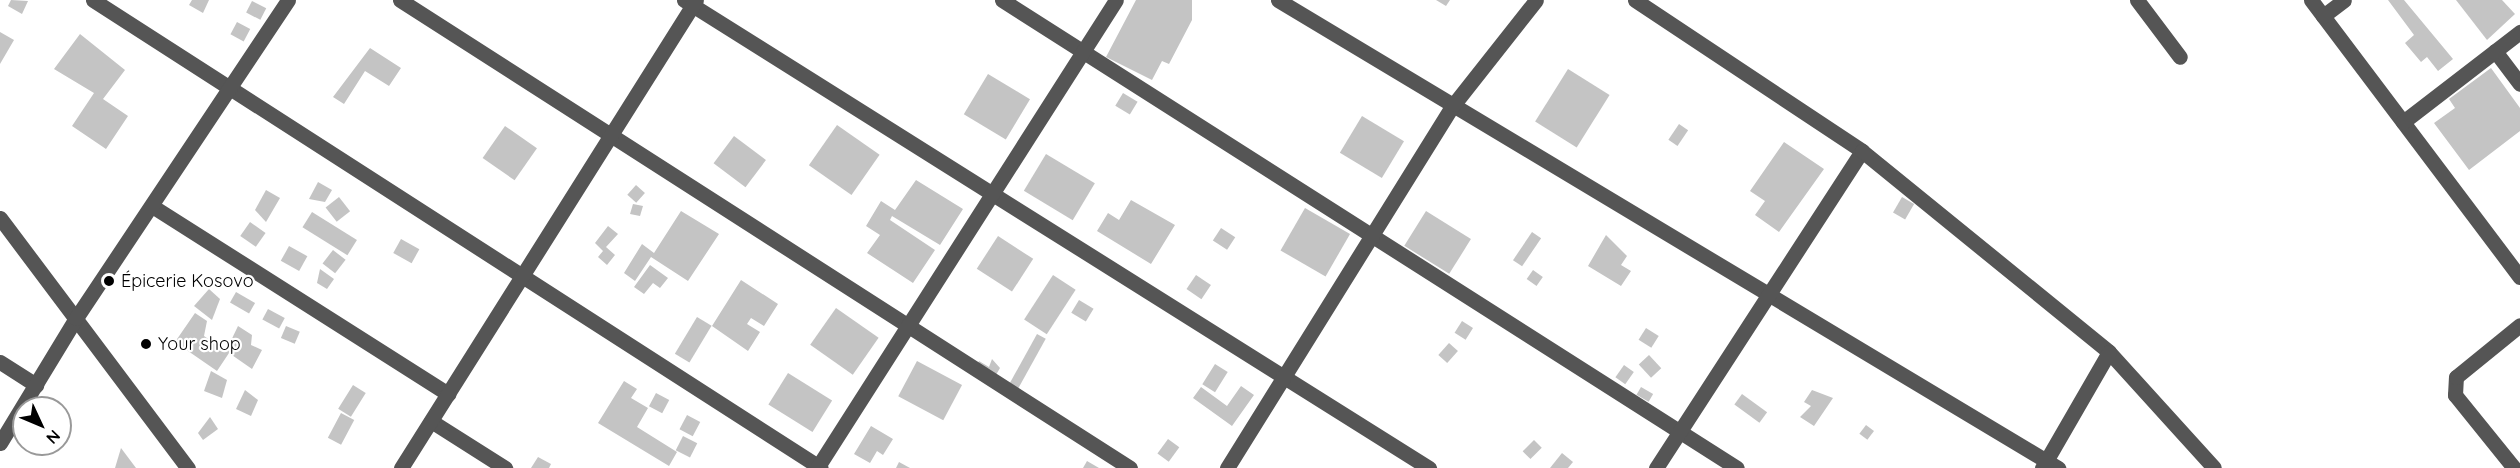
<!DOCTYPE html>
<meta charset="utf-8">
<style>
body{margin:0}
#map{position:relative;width:2520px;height:468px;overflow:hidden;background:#fff;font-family:Quicksand,sans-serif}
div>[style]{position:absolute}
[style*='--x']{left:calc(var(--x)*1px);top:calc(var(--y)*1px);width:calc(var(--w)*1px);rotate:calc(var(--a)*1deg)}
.building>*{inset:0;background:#c4c4c4;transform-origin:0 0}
.minor>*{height:15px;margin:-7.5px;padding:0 7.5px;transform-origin:7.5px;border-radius:7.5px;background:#555}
.dots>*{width:16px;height:16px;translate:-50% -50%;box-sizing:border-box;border:3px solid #fff;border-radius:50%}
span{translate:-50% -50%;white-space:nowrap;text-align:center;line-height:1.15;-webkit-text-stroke:4.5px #fff;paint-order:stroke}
.poi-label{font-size:18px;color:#000}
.left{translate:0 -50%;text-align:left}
.north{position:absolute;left:12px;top:396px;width:60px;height:60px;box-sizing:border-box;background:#fff;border:2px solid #999;border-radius:50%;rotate:134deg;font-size:16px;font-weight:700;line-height:24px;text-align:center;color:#000}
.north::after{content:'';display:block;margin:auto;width:21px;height:27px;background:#000;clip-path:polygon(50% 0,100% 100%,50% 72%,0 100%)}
</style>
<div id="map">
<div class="building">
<i style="clip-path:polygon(11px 0,28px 1px,22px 14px,8px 6px)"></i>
<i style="clip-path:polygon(192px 0,209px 0,203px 13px,189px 5px)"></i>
<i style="clip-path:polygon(1136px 0,1192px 0,1192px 20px,1169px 64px,1162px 61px,1152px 80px,1106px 57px)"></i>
<i style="clip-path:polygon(1436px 0,1450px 0,1446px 6px)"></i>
<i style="clip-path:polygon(2388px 0,2404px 0,2453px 59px,2438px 71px,2427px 57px,2421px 62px,2405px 43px,2414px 35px)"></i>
<i style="clip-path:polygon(2456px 0,2502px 0,2515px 14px,2487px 40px)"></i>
<i style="left:252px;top:1px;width:16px;height:13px;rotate:27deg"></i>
<i style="left:237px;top:22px;width:15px;height:14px;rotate:28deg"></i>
<i style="clip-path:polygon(0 32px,14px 40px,0 64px)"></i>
<i style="clip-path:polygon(80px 34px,125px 70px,103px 99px,128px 116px,106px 149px,72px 126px,94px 93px,54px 69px)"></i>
<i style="clip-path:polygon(370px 48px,401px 68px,389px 86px,365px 71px,344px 104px,333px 97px)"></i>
<i style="clip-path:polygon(2491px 68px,2520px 108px,2520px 131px,2469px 170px,2434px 123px,2455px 108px,2449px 99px)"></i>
<i style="left:1568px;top:69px;width:49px;height:62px;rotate:32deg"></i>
<i style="left:988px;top:74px;width:49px;height:47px;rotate:31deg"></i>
<i style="left:1123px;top:93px;width:17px;height:15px;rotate:31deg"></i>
<i style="left:1362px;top:116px;width:49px;height:43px;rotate:31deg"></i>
<i style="left:1679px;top:124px;width:11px;height:19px;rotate:34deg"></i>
<i style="left:837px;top:125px;width:52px;height:49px;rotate:35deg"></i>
<i style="left:505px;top:126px;width:39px;height:39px;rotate:35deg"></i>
<i style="left:734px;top:136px;width:40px;height:34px;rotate:37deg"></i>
<i style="clip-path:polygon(1784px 142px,1824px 169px,1779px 232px,1755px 215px,1765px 201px,1750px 191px)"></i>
<i style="left:1046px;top:154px;width:57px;height:43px;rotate:31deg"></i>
<i style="clip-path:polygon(916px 180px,963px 209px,940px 245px,892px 216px,890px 220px,935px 250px,913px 283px,867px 253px,880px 235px,866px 226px,881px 201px,895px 210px)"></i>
<i style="clip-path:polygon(318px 182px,332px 190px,325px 202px,309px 199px)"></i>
<i style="left:636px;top:185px;width:12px;height:13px;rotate:42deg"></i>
<i style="clip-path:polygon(266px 190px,280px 198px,266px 222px,255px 210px)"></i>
<i style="left:339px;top:197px;width:18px;height:17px;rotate:52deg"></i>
<i style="left:1902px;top:197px;width:14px;height:18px;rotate:30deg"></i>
<i style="clip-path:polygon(1131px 200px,1175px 225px,1151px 264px,1097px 231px,1108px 213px,1119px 220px)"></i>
<i style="clip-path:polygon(633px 204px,643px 206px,640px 216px,630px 214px)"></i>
<i style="left:1305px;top:208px;width:52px;height:49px;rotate:30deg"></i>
<i style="clip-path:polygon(681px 211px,719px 234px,688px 281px,651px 257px,635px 281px,624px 273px,642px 244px,654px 253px)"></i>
<i style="left:1426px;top:211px;width:53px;height:41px;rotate:32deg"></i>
<i style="left:312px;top:212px;width:53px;height:18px;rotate:32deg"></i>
<i style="left:250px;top:222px;width:19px;height:17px;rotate:35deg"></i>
<i style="clip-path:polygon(608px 226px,618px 234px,606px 247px,615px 255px,607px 265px,598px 257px,603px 251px,595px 243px)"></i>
<i style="left:1221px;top:228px;width:17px;height:15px;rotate:33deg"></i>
<i style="left:1532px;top:232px;width:11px;height:34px;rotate:34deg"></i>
<i style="clip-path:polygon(1606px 235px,1627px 256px,1621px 265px,1631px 271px,1621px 286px,1588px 266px)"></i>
<i style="left:998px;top:236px;width:42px;height:39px;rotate:33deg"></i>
<i style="left:401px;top:239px;width:21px;height:16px;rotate:29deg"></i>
<i style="left:289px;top:246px;width:21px;height:17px;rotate:29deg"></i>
<i style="left:333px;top:250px;width:16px;height:17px;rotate:38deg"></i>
<i style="clip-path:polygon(650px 265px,668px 278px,660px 288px,653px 283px,644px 294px,634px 287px)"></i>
<i style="clip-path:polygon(320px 269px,334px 279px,327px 289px,317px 283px)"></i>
<i style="left:1533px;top:270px;width:12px;height:11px;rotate:35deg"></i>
<i style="left:1053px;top:275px;width:27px;height:53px;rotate:33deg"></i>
<i style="left:1196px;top:275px;width:18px;height:17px;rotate:34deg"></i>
<i style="clip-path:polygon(741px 280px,778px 304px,764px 326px,751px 318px,747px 324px,760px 332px,748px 351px,712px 326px)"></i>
<i style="clip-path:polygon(209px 289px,220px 299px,212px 320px,194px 306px)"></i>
<i style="left:236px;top:292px;width:22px;height:12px;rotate:30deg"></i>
<i style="left:1079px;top:300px;width:17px;height:15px;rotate:31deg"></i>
<i style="left:836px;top:308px;width:52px;height:45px;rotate:35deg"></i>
<i style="left:268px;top:309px;width:19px;height:12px;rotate:28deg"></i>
<i style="clip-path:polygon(195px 313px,207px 321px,204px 336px,226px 351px,238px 326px,252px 335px,251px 345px,262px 350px,252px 369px,229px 353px,217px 371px,175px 342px)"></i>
<i style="left:697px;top:317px;width:17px;height:43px;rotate:31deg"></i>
<i style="left:1462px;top:321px;width:13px;height:14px;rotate:32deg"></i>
<i style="left:286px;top:326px;width:15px;height:13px;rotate:23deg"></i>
<i style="left:1646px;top:328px;width:15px;height:14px;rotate:32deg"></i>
<i style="left:1037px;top:334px;width:10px;height:60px;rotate:29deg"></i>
<i style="left:1449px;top:343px;width:12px;height:16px;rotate:42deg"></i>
<i style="left:1649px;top:355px;width:18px;height:14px;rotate:47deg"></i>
<i style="clip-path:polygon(992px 359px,1000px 368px,993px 380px,975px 369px,979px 361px,989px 367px)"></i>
<i style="left:917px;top:361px;width:51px;height:40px;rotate:28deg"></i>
<i style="left:1215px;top:364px;width:15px;height:24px;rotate:32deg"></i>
<i style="left:1624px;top:365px;width:12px;height:15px;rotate:35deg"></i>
<i style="clip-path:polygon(211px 371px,227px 380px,222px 398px,204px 391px)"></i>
<i style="left:788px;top:373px;width:52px;height:37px;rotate:32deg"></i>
<i style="clip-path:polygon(624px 381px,637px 389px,631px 398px,648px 408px,637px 427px,677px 452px,669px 466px,598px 423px)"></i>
<i style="left:353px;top:385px;width:15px;height:28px;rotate:32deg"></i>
<i style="clip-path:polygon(1241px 386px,1254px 395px,1232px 426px,1193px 398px,1201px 387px,1227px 406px)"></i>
<i style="left:1641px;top:387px;width:14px;height:9px;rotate:30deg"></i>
<i style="clip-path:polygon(245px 390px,258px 400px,251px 416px,236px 409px)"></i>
<i style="clip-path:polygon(1812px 390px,1833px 398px,1814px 426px,1800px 417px,1811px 406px,1804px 402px)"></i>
<i style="left:656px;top:393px;width:15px;height:15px;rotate:28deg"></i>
<i style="left:1742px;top:394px;width:31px;height:13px;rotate:36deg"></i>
<i style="left:341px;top:413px;width:15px;height:28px;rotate:28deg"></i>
<i style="left:687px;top:415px;width:15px;height:16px;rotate:28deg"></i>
<i style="clip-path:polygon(210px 417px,218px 429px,203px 440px,198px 433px)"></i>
<i style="left:1866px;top:425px;width:10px;height:11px;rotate:37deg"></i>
<i style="clip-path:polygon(871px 426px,893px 439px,883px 455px,877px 451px,870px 463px,854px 454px)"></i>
<i style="left:683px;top:436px;width:16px;height:16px;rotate:27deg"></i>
<i style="left:1168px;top:439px;width:14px;height:18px;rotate:36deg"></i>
<i style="left:1534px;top:440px;width:11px;height:16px;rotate:45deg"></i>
<i style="clip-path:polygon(121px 448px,136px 468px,115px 468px)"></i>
<i style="clip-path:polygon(1562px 453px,1573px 462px,1568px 468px,1550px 468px)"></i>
<i style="clip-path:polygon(538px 457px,551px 464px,549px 468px,531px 468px)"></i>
<i style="clip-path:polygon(1087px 461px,1099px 468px,1083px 468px)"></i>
<i style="clip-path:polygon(899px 462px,910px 468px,896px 468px)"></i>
</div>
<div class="minor">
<i style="--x:93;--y:0;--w:865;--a:32.74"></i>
<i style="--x:400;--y:0;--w:867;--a:32.66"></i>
<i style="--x:684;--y:0;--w:880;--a:32.14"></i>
<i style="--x:1002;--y:0;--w:871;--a:32.49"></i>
<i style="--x:1278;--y:0;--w:910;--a:30.96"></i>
<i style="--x:1635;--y:0;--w:273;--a:33.6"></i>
<i style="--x:2137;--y:0;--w:71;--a:53"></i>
<i style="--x:2311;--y:0;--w:347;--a:53"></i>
<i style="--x:2323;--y:16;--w:26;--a:-37"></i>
<i style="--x:2495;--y:51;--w:41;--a:52.9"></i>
<i style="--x:2403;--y:122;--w:148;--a:-37.6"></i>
<i style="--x:152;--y:206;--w:351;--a:32.4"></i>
<i style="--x:0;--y:218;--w:313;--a:53.1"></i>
<i style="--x:0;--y:362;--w:43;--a:32.6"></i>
<i style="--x:431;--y:421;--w:88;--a:32.4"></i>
<i style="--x:0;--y:443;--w:146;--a:-58.7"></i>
<i style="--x:76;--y:318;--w:382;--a:-56.3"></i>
<i style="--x:401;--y:468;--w:553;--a:-57.78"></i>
<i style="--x:817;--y:468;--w:555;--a:-57.43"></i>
<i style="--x:1227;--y:468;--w:429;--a:-58.1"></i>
<i style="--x:1454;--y:104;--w:132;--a:-51.7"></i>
<i style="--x:1656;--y:468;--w:378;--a:-57"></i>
<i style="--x:1862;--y:151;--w:318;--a:39.1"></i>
<i style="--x:2109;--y:352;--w:156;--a:47.8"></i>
<i style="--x:2042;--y:468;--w:134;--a:-60"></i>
<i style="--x:2514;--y:468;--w:94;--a:-128.9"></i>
<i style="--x:2455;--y:395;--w:18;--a:-87"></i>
<i style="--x:2456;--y:377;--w:82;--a:-39.1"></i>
</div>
<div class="dots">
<i style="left:109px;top:281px;background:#000"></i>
<i style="left:146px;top:344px;background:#000"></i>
</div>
<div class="poi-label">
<span class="left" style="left:121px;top:281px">Épicerie Kosovo</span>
<span class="left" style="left:158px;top:344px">Your shop</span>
</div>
<div class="north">N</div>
</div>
